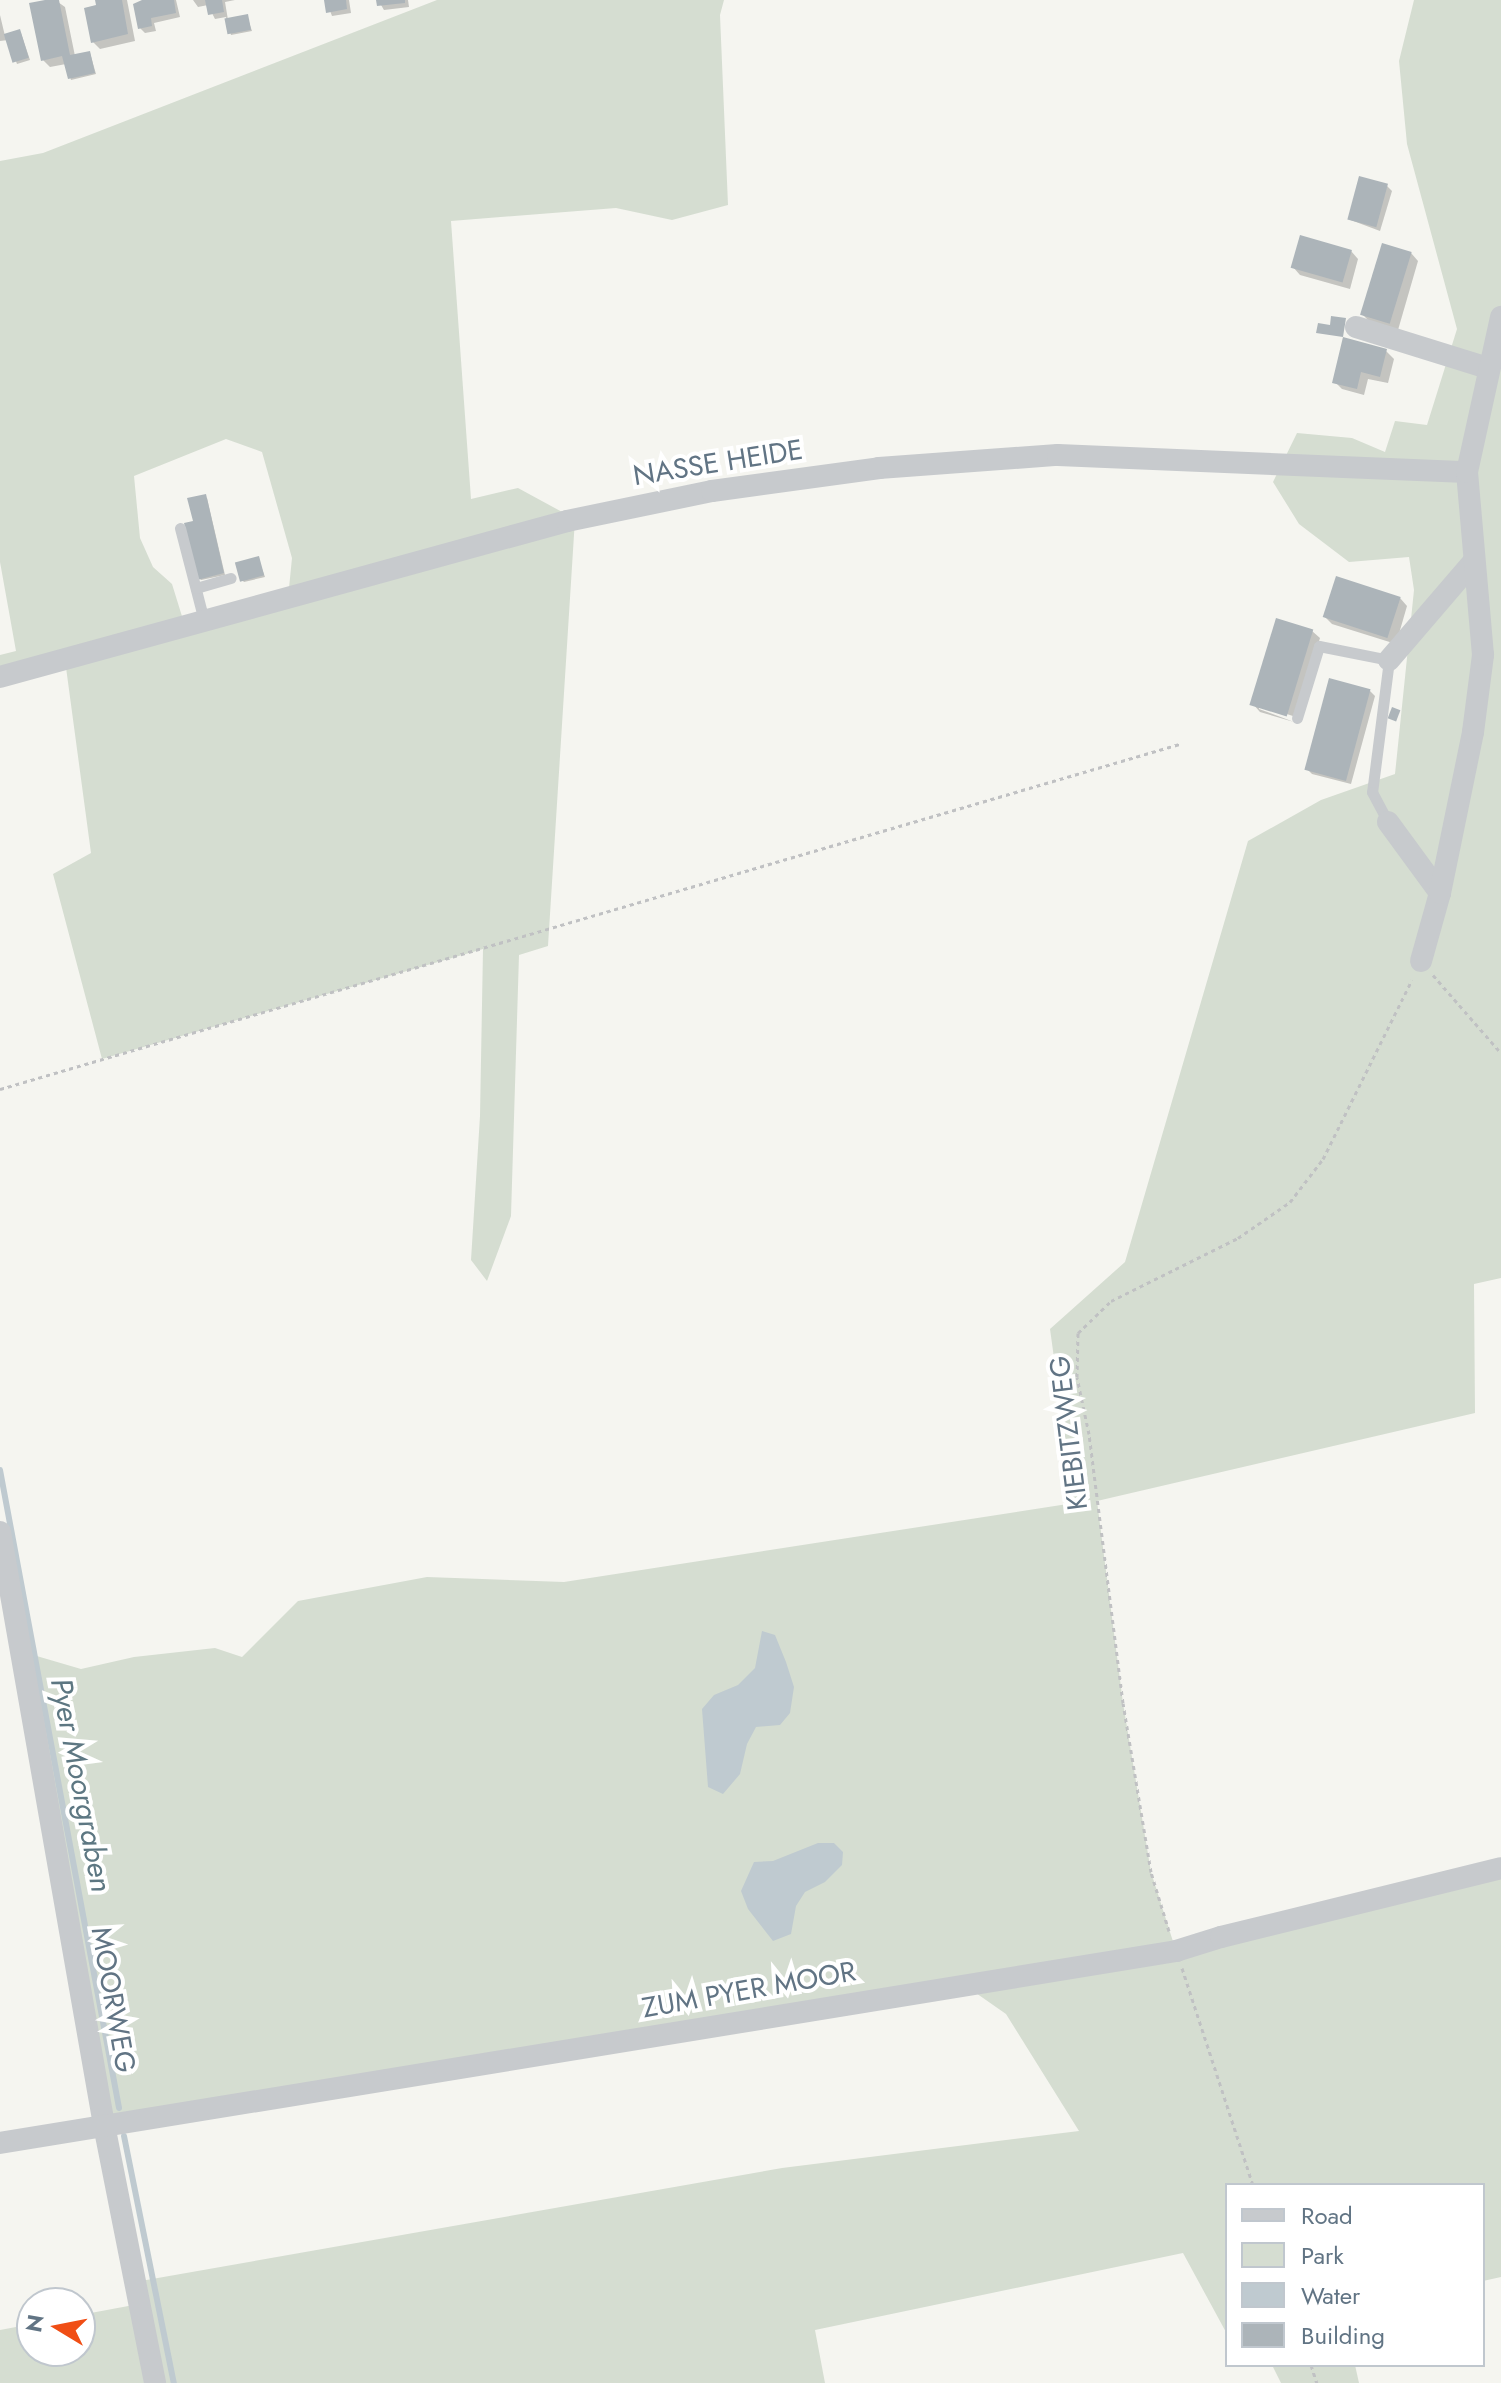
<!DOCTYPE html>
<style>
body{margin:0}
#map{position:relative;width:1501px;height:2383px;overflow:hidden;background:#f5f5f0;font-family:Jost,sans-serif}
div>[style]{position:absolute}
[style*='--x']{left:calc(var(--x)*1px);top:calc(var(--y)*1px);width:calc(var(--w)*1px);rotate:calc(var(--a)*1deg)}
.green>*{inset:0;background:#d5ddd1}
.water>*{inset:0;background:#bfcad0}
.shadow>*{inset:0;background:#0003}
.stream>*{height:6px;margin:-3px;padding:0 3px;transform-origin:3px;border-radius:3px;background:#bfcad0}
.building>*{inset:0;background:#acb4b9;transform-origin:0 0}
.path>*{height:3px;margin-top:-1.5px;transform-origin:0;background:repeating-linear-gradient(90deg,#c0c1c3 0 4px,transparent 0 8px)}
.service>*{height:11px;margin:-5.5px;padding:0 5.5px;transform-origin:5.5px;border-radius:5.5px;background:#c7cacd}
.minor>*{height:22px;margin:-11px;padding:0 11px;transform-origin:11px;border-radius:11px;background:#c7cacd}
span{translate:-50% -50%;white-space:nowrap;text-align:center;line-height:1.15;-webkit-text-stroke:8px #fff;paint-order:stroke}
.street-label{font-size:28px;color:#617484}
.water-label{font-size:30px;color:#5d7782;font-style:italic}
.legend{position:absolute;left:1225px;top:2183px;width:260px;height:184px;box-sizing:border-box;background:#fff;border:2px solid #c0c7ce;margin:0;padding:10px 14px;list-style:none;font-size:24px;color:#617484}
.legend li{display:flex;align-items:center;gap:16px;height:40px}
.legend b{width:40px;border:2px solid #c0c7ce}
.north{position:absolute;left:16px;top:2287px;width:80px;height:80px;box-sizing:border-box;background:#fff;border:2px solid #c0c7ce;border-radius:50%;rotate:280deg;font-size:22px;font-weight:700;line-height:32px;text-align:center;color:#617484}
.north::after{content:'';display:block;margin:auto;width:28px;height:36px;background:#f04e15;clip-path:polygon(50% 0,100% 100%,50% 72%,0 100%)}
</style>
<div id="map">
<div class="green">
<i style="clip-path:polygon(evenodd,437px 0,724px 0,720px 15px,728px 205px,672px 220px,616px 208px,451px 221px,471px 499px,518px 488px,575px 519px,548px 946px,519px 955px,511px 1216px,487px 1281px,471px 1260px,480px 1116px,483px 949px,102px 1059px,53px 874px,91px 853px,65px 660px,0 677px,0 655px,16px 651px,0 562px,0 161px,43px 153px,437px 0,226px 439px,262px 452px,292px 558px,288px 598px,185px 626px,172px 584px,153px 567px,140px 538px,134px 476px,226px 439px)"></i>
<i style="clip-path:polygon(1414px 0,1501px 0,1501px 1278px,1474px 1284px,1475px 1413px,1097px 1501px,1123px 1703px,1151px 1872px,1176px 1951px,1501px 1868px,1501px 2277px,1483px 2281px,1483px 2185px,1227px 2185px,1227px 2334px,1183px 2253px,815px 2330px,825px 2383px,0 2383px,0 2330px,32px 2324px,32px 2351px,80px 2351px,80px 2315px,139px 2304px,135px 2282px,782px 2168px,1079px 2131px,1006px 2014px,963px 1984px,104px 2125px,23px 1652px,81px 1669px,134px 1657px,215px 1648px,242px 1657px,298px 1601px,427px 1577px,564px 1582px,1074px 1503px,1050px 1329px,1125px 1262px,1248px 841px,1321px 800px,1395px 774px,1414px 590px,1409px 557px,1349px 562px,1299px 524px,1273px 482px,1297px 433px,1352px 438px,1385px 452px,1395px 421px,1427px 425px,1457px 329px,1407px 144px,1399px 61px)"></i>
<i style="clip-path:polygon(1272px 2365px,1355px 2365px,1359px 2383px,1281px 2383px)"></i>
</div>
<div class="water">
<i style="clip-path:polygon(762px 1631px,775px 1635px,786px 1662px,794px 1687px,790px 1713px,780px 1725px,756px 1727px,747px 1744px,740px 1774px,723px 1794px,708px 1787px,702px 1709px,714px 1695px,738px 1685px,755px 1668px)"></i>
<i style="clip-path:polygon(818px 1843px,834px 1843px,843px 1852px,842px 1865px,825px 1882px,805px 1892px,796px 1906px,791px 1934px,773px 1941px,748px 1909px,741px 1891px,754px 1862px,773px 1861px)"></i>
</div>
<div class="shadow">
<i style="clip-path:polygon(55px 0,65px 7px,75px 56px,90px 53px,96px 74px,71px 80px,66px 64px,50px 67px,43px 60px)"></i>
<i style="clip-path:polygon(97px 0,127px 0,135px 41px,100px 49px,93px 42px)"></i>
<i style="clip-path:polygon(144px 0,176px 0,180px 17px,154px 23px,156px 31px,145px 33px,140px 28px)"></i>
<i style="clip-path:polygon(193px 0,235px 0,225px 2px,228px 20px,247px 16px,252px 31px,231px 35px,226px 17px,215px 19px,208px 5px,198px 7px)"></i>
<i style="clip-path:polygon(326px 0,349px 0,351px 13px,332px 16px)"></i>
<i style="clip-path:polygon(378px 0,408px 0,409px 7px,384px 10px)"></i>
<i style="clip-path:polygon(0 15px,5px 36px,21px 33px,30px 60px,17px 64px,8px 40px,0 41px)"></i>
<i style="clip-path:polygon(1387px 186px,1392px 191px,1380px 231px,1348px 219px)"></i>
<i style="clip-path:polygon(1351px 251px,1358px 259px,1350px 289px,1300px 275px,1293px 267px)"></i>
<i style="clip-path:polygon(1411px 253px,1418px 261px,1398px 330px,1370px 322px,1363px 315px)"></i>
<i style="clip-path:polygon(1386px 351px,1394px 359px,1388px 383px,1368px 379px,1364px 395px,1342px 389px,1335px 382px)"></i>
<i style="clip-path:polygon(207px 498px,225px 575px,201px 580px,199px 578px)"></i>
<i style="clip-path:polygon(258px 558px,265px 577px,244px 582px,242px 580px)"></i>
<i style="clip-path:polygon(1400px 598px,1407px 606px,1396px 644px,1332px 624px,1325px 617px)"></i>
<i style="clip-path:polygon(1277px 621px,1312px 631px,1320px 638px,1296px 717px,1259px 705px,1259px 709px,1294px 722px,1260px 712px,1253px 704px)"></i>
<i style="clip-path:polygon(1370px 691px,1375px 696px,1351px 784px,1312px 774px,1307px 769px)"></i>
</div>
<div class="stream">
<i style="--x:0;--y:1470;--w:649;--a:79.43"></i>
<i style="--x:124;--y:2136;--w:252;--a:78.6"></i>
</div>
<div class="building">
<i style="clip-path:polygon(45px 0,59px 0,70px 55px,90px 51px,95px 73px,68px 79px,62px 56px,41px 61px,29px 3px)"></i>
<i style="clip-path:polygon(95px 0,122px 0,128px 34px,91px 43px,84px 8px,96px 5px)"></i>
<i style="clip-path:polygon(142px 0,174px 0,176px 13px,151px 18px,152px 26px,138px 29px,133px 4px)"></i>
<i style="clip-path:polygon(205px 0,222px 0,224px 12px,208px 15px)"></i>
<i style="clip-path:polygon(324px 0,346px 0,347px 9px,326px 13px)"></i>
<i style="clip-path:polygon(376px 0,405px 0,405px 3px,377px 6px)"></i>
<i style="left:248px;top:14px;width:16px;height:24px;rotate:79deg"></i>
<i style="left:20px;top:29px;width:30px;height:17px;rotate:73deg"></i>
<i style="left:1359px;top:176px;width:30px;height:45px;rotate:15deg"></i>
<i style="left:1300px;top:235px;width:54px;height:34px;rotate:16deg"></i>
<i style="left:1382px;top:243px;width:31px;height:75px;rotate:17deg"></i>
<i style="clip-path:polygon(1331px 316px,1346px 318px,1343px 337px,1316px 333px,1318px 323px,1330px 325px)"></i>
<i style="clip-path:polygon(1343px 337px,1387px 349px,1380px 377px,1361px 372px,1357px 389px,1332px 383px)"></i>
<i style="clip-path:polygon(206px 494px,224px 573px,197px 580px,184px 523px,193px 521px,187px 498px)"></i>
<i style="left:259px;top:556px;width:20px;height:25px;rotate:75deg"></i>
<i style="left:1336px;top:576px;width:68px;height:43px;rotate:18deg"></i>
<i style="left:1276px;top:618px;width:39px;height:91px;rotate:17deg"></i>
<i style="left:1329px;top:678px;width:43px;height:95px;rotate:15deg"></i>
<i style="left:1392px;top:707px;width:9px;height:12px;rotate:21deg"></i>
</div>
<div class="path">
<i style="--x:1433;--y:975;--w:103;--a:48.9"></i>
<i style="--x:0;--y:1089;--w:1229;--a:-16.3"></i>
<i style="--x:1169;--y:1931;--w:62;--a:-107"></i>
<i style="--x:1151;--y:1872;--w:171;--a:-99.4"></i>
<i style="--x:1123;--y:1703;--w:271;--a:-97.2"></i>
<i style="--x:1089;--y:1434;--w:58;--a:-101.9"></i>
<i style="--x:1077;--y:1377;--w:44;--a:-88.7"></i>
<i style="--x:1078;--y:1333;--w:46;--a:-44.1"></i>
<i style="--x:1111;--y:1301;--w:142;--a:-26.4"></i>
<i style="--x:1238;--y:1238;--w:63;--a:-34.7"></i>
<i style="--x:1290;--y:1202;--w:54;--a:-52.5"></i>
<i style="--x:1323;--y:1159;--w:200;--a:-63.6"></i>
<i style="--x:1182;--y:1968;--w:228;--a:71.9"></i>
<i style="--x:1311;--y:2365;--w:19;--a:72"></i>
</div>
<div class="service">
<i style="--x:180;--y:528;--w:96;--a:75.5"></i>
<i style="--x:196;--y:588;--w:36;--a:-16"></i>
<i style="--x:1297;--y:718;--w:75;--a:-73"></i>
<i style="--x:1319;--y:646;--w:71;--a:11.3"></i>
<i style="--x:1389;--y:660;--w:133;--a:97.3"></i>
<i style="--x:1372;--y:792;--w:34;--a:62"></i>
</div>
<div class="minor">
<i style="--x:1356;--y:327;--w:138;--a:17.3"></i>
<i style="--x:1389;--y:660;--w:130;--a:-49.4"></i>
<i style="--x:0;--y:677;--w:588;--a:-15.38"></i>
<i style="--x:567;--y:521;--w:148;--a:-11.7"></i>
<i style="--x:712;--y:491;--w:169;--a:-7.8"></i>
<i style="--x:879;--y:468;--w:179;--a:-4.2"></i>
<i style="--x:1058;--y:455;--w:409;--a:2.4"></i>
<i style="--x:1388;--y:822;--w:88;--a:53.8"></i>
<i style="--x:1421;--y:961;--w:71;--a:-74.4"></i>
<i style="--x:1440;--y:893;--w:164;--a:-78.4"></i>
<i style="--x:1473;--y:732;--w:78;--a:-82.6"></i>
<i style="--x:1483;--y:655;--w:184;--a:-95"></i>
<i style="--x:1467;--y:472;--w:159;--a:-77.6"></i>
<i style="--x:0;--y:1532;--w:602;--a:80.05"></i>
<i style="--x:104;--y:2125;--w:263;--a:78.8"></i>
<i style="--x:0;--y:2143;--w:1192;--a:-9.27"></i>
<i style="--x:1176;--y:1951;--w:47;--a:-17.3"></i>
<i style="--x:1221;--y:1937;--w:288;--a:-13.8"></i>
</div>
<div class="street-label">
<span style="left:718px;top:463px;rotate:-9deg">NASSE HEIDE</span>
<span style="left:1069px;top:1433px;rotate:-97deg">KIEBITZWEG</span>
<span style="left:749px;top:1990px;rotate:-10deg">ZUM PYER MOOR</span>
<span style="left:113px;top:2000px;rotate:80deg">MOORWEG</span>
</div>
<div class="water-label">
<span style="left:81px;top:1785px;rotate:79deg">Pyer Moorgraben</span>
</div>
<ul class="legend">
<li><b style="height:10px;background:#c7cacd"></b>Road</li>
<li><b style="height:22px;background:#d5ddd1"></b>Park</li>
<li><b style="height:22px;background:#bfcad0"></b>Water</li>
<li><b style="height:22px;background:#acb4b9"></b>Building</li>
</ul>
<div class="north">N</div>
</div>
